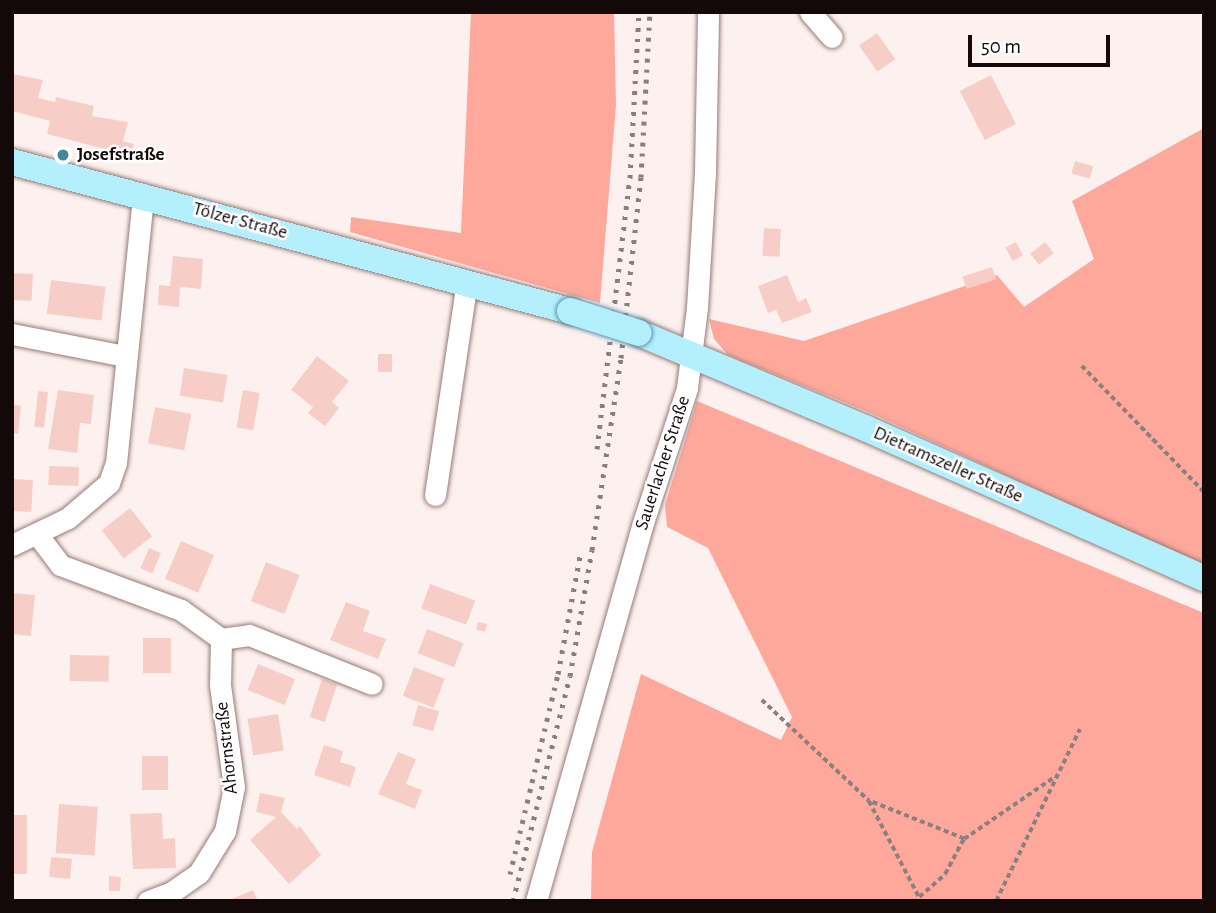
<!DOCTYPE html>
<meta charset="utf-8">
<style>
body{margin:0}
#map{position:relative;width:1216px;height:913px;overflow:hidden;background:#fdf1ef;font-family:"Alegreya Sans",sans-serif}
div>[style]{position:absolute}
[style*='--x']{left:calc(var(--x)*1px);top:calc(var(--y)*1px);width:calc(var(--w)*1px);rotate:calc(var(--a)*1deg)}
.green>*{inset:0;background:#fda89b}
.building>*{inset:0;background:#f7cec7;transform-origin:0 0}
.path>*{height:3.5px;margin-top:-1.75px;transform-origin:0;background:repeating-linear-gradient(90deg,#8b807f 0 5px,transparent 0 8.5px)}
.roads{filter:drop-shadow(0 0 2px #957b77) drop-shadow(0 0 2px #957b77)}
.minor>*{height:21px;margin:-10.5px;padding:0 10.5px;transform-origin:10.5px;border-radius:10.5px;background:#fff}
.major>*{height:26px;margin:-13px;padding:0 13px;transform-origin:13px;border-radius:13px;background:#b4effe}
.rail>*{height:5px;margin-top:-2.5px;transform-origin:0;background:repeating-linear-gradient(90deg,#897f7d 0 3.5px,transparent 0 10.5px)}
.bridges{filter:drop-shadow(0 0 2px #5b97a8) drop-shadow(0 0 2px #5b97a8)}
.major-bridge>*{height:26px;margin:-13px;padding:0 13px;transform-origin:13px;border-radius:13px;background:#b4effe}
.dots>*{width:19px;height:19px;translate:-50% -50%;box-sizing:border-box;border:4px solid #fff;border-radius:50%}
span{translate:-50% -50%;white-space:nowrap;text-align:center;line-height:1.15;-webkit-text-stroke:5px #fff;paint-order:stroke}
.poi-label{font-size:19px;color:#120908;font-weight:700}
.left{translate:0 -50%;text-align:left}
.street-label{font-size:19px;color:#120908}
.frame{position:absolute;inset:0;border:14px solid #120908;pointer-events:none}
.scale{position:absolute;left:968px;top:35px;width:142px;height:32px;box-sizing:border-box;border:4px solid #120908;border-top:0;padding-left:9px;font-size:21px;line-height:24px;white-space:nowrap;color:#120908;-webkit-text-stroke:5px #fff;paint-order:stroke}
</style>
<div id="map">
<div class="green">
<i style="clip-path:polygon(471px 12px,614px 12px,616px 105px,600px 303px,350px 232px,351px 217px,461px 233px)"></i>
<i style="clip-path:polygon(1204px 128px,1204px 566px,873px 414px,728px 355px,714px 339px,709px 319px,804px 341px,997px 275px,1024px 307px,1094px 259px,1072px 201px)"></i>
<i style="clip-path:polygon(697px 401px,1204px 613px,1204px 901px,591px 901px,592px 852px,641px 674px,781px 740px,792px 717px,708px 548px,667px 527px,665px 505px)"></i>
</div>
<div class="building">
<i style="left:877px;top:33px;width:32px;height:22px;rotate:55deg"></i>
<i style="clip-path:polygon(13px 74px,43px 80px,38px 98px,55px 102px,56px 97px,94px 106px,92px 116px,128px 122px,123px 141px,134px 144px,129px 161px,118px 159px,120px 153px,47px 134px,50px 121px,12px 111px)"></i>
<i style="left:991px;top:75px;width:55px;height:35px;rotate:63deg"></i>
<i style="left:1075px;top:161px;width:19px;height:13px;rotate:16deg"></i>
<i style="left:764px;top:228px;width:17px;height:28px;rotate:3deg"></i>
<i style="left:1016px;top:242px;width:15px;height:12px;rotate:62deg"></i>
<i style="left:1045px;top:242px;width:14px;height:19px;rotate:51deg"></i>
<i style="clip-path:polygon(173px 256px,203px 259px,201px 289px,180px 287px,179px 307px,158px 305px,159px 285px,170px 286px)"></i>
<i style="left:992px;top:267px;width:13px;height:31px;rotate:72deg"></i>
<i style="left:12px;top:273px;width:21px;height:27px;rotate:3deg"></i>
<i style="clip-path:polygon(787px 275px,798px 302px,806px 298px,812px 312px,782px 323px,776px 310px,768px 313px,758px 286px)"></i>
<i style="left:51px;top:280px;width:55px;height:34px;rotate:7deg"></i>
<i style="left:378px;top:354px;width:14px;height:18px"></i>
<i style="clip-path:polygon(317px 356px,349px 381px,332px 402px,339px 408px,325px 426px,308px 413px,313px 407px,291px 390px)"></i>
<i style="left:184px;top:368px;width:44px;height:28px;rotate:9deg"></i>
<i style="clip-path:polygon(58px 390px,94px 395px,91px 424px,80px 423px,77px 453px,48px 449px)"></i>
<i style="left:243px;top:390px;width:17px;height:38px;rotate:10deg"></i>
<i style="left:38px;top:391px;width:10px;height:36px;rotate:6deg"></i>
<i style="clip-path:polygon(12px 404px,21px 406px,18px 434px,12px 433px)"></i>
<i style="left:155px;top:407px;width:37px;height:37px;rotate:11deg"></i>
<i style="left:49px;top:466px;width:30px;height:19px;rotate:2deg"></i>
<i style="left:12px;top:479px;width:21px;height:32px;rotate:3deg"></i>
<i style="left:130px;top:508px;width:36px;height:36px;rotate:52deg"></i>
<i style="left:181px;top:541px;width:36px;height:41px;rotate:23deg"></i>
<i style="left:149px;top:548px;width:13px;height:22px;rotate:23deg"></i>
<i style="left:266px;top:562px;width:36px;height:42px;rotate:21deg"></i>
<i style="left:430px;top:584px;width:48px;height:26px;rotate:20deg"></i>
<i style="clip-path:polygon(12px 593px,35px 595px,31px 636px,12px 634px)"></i>
<i style="clip-path:polygon(346px 602px,370px 611px,363px 631px,386px 639px,378px 659px,330px 640px)"></i>
<i style="left:478px;top:622px;width:9px;height:8px;rotate:13deg"></i>
<i style="left:427px;top:629px;width:39px;height:26px;rotate:21deg"></i>
<i style="left:143px;top:638px;width:28px;height:35px"></i>
<i style="left:70px;top:655px;width:39px;height:26px;rotate:1deg"></i>
<i style="left:258px;top:664px;width:40px;height:28px;rotate:22deg"></i>
<i style="left:414px;top:667px;width:33px;height:31px;rotate:21deg"></i>
<i style="left:322px;top:679px;width:16px;height:40px;rotate:18deg"></i>
<i style="left:418px;top:705px;width:22px;height:21px;rotate:16deg"></i>
<i style="left:278px;top:714px;width:37px;height:31px;rotate:81deg"></i>
<i style="clip-path:polygon(324px 745px,343px 751px,340px 762px,356px 767px,350px 787px,314px 775px)"></i>
<i style="clip-path:polygon(398px 752px,416px 759px,406px 784px,422px 790px,415px 809px,378px 794px)"></i>
<i style="left:142px;top:756px;width:26px;height:34px"></i>
<i style="clip-path:polygon(260px 793px,285px 798px,281px 812px,297px 829px,300px 826px,321px 855px,289px 884px,250px 840px,276px 817px,256px 812px)"></i>
<i style="left:59px;top:804px;width:39px;height:49px;rotate:4deg"></i>
<i style="clip-path:polygon(162px 813px,163px 839px,175px 838px,176px 868px,133px 869px,130px 814px)"></i>
<i style="left:12px;top:815px;width:15px;height:59px"></i>
<i style="left:51px;top:857px;width:21px;height:20px;rotate:5deg"></i>
<i style="clip-path:polygon(109px 876px,121px 877px,120px 891px,109px 891px)"></i>
<i style="clip-path:polygon(253px 890px,258px 901px,227px 901px)"></i>
</div>
<div class="path">
<i style="--x:1082;--y:366;--w:175;--a:45.9"></i>
<i style="--x:762;--y:700;--w:147;--a:43.3"></i>
<i style="--x:869;--y:801;--w:108;--a:62.5"></i>
<i style="--x:919;--y:897;--w:35;--a:-41"></i>
<i style="--x:945;--y:874;--w:40;--a:-62"></i>
<i style="--x:964;--y:839;--w:102;--a:-158.2"></i>
<i style="--x:964;--y:839;--w:112;--a:-34.4"></i>
<i style="--x:996;--y:901;--w:191;--a:-64"></i>
</div>
<div class="roads">
<div class="minor">
<i style="--x:810;--y:12;--w:33;--a:49"></i>
<i style="--x:12;--y:334;--w:115;--a:11"></i>
<i style="--x:435;--y:495;--w:215;--a:-81.5"></i>
<i style="--x:37;--y:534;--w:39;--a:53"></i>
<i style="--x:60;--y:565;--w:129;--a:20.4"></i>
<i style="--x:181;--y:610;--w:49;--a:35.9"></i>
<i style="--x:221;--y:639;--w:46;--a:91.2"></i>
<i style="--x:220;--y:685;--w:103;--a:82.2"></i>
<i style="--x:234;--y:787;--w:45;--a:101.6"></i>
<i style="--x:225;--y:831;--w:49;--a:121.8"></i>
<i style="--x:199;--y:873;--w:33;--a:145"></i>
<i style="--x:172;--y:892;--w:26;--a:159"></i>
<i style="--x:12;--y:545;--w:62;--a:-25.7"></i>
<i style="--x:68;--y:518;--w:54;--a:-40.5"></i>
<i style="--x:109;--y:483;--w:21;--a:-71"></i>
<i style="--x:116;--y:463;--w:268;--a:-84.2"></i>
<i style="--x:221;--y:639;--w:28;--a:-8"></i>
<i style="--x:249;--y:635;--w:132;--a:21.7"></i>
<i style="--x:536;--y:901;--w:390;--a:-74.2"></i>
<i style="--x:642;--y:526;--w:145;--a:-71.9"></i>
<i style="--x:687;--y:388;--w:81;--a:-82.9"></i>
<i style="--x:697;--y:308;--w:135;--a:-86.6"></i>
<i style="--x:705;--y:173;--w:161;--a:-88.9"></i>
</div>
<div class="major">
<i style="--x:12;--y:162;--w:578;--a:14.95"></i>
<i style="--x:639;--y:333;--w:247;--a:22.8"></i>
<i style="--x:867;--y:429;--w:368;--a:23.9"></i>
</div>
</div>
<div class="rail">
<i style="--x:597;--y:449;--w:273;--a:-83.1"></i>
<i style="--x:630;--y:178;--w:166;--a:-86.9"></i>
<i style="--x:510;--y:874;--w:206;--a:-76.5"></i>
<i style="--x:558;--y:674;--w:120;--a:-79.4"></i>
<i style="--x:513;--y:901;--w:232;--a:-75.8"></i>
<i style="--x:570;--y:676;--w:128;--a:-80.1"></i>
<i style="--x:592;--y:550;--w:194;--a:-81.4"></i>
<i style="--x:621;--y:358;--w:182;--a:-83.7"></i>
<i style="--x:641;--y:177;--w:165;--a:-86.9"></i>
</div>
<div class="bridges">
<div class="major-bridge">
<i style="--x:570;--y:311;--w:72;--a:17.7"></i>
</div>
</div>
<div class="dots">
<i style="left:63px;top:155px;background:#458798"></i>
</div>
<div class="poi-label">
<span class="left" style="left:77px;top:155px">Josefstraße</span>
</div>
<div class="street-label">
<span style="left:240px;top:221px;rotate:15deg">Tölzer Straße</span>
<span style="left:663px;top:463px;rotate:-72deg">Sauerlacher Straße</span>
<span style="left:948px;top:465px;rotate:24deg">Dietramszeller Straße</span>
<span style="left:227px;top:748px;rotate:-96deg">Ahornstraße</span>
</div>
<div class="frame"></div>
<div class="scale">50 m</div>
</div>
